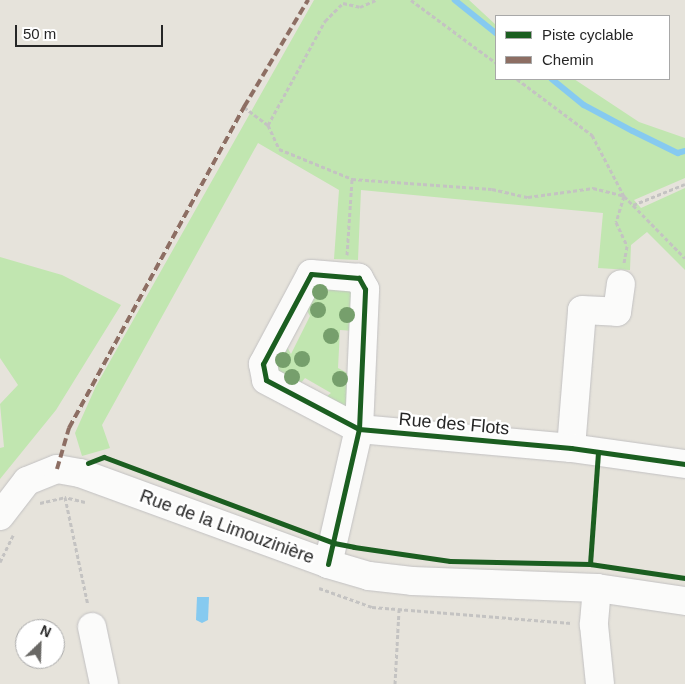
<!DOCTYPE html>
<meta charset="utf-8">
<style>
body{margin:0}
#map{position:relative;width:685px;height:684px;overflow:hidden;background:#e6e3db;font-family:Helvetica,sans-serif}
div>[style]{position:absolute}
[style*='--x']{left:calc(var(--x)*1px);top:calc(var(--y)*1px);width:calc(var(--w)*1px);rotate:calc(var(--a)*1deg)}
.green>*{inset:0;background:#c1e6b0}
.water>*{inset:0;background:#86caf0}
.stream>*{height:5.5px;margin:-2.75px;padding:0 2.75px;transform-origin:2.75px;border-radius:2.75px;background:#86caf0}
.path>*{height:3px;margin-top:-1.5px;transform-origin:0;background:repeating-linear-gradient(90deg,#c4c3c2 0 4px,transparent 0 6.5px)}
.roads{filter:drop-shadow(0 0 1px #c2c1c2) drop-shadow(0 0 1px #c2c1c2)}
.minor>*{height:28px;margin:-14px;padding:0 14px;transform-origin:14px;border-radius:14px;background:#fbfbfa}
.quiet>*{height:4px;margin-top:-2px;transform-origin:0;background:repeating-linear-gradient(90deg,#8d6e63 0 8px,transparent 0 12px)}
.cycleway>*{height:5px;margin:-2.5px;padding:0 2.5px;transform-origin:2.5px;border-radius:2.5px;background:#1b5e20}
.trees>*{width:16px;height:16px;margin:-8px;border-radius:50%;background:#769f6c}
span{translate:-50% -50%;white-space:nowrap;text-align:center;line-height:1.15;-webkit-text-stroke:4.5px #fff;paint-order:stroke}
.street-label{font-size:18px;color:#262626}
.legend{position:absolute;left:495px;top:15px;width:175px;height:65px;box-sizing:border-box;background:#fff;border:1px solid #a8a8a8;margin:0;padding:6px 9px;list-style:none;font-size:15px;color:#262626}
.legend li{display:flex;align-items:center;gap:10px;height:25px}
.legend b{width:25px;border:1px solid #a8a8a8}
.north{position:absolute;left:15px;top:619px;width:50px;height:50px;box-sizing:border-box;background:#fff;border:1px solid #a8a8a8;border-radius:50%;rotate:24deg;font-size:14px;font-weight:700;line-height:20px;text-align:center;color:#262626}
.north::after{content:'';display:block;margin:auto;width:18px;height:22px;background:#696865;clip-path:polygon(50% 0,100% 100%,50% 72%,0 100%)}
.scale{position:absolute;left:15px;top:25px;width:148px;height:22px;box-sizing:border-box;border:2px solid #262626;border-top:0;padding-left:6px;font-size:15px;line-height:18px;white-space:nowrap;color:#262626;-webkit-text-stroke:4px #fff;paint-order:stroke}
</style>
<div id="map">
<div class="green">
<i style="clip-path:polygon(314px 0,469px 0,496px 25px,496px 79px,574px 79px,639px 122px,685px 138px,685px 178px,634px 200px,641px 208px,685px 188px,685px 270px,647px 232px,631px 245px,630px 270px,598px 268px,603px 213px,361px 190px,358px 260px,334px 259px,339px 190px,258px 143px,102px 425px,110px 448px,82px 456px,75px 433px,96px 386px)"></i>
<i style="clip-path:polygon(0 257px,62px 275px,121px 305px,56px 410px,0 479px,0 448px,4px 447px,0 404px,18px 385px,0 358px)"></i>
<i style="clip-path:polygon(312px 283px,348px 286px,357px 298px,356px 331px,340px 330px,338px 368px,353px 376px,348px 413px,318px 403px,331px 393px,305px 378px,296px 389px,272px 365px,282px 338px,291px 354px,310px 316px,302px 302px)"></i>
</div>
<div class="water">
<i style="clip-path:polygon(197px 597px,209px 597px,208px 620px,202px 623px,196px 620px)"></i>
</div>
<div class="stream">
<i style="--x:455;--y:0;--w:53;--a:38.8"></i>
<i style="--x:552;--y:79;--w:41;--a:39.1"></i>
<i style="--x:584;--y:105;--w:55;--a:28"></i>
<i style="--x:633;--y:131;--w:50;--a:26.1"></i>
<i style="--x:678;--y:153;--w:7;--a:-16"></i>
</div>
<div class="path">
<i style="--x:411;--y:0;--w:106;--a:36.5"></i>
<i style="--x:517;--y:79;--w:94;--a:36.7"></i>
<i style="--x:592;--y:135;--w:69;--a:62.3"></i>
<i style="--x:624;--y:196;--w:27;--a:107"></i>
<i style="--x:616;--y:222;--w:26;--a:65"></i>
<i style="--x:627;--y:246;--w:17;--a:100"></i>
<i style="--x:244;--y:107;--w:30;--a:37"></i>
<i style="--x:268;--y:125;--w:26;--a:65"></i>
<i style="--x:279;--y:149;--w:79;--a:22.3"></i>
<i style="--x:352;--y:179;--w:140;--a:4.1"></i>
<i style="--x:492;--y:189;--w:37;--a:13"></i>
<i style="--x:528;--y:197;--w:66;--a:-7.9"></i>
<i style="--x:593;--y:188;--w:32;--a:14"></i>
<i style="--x:624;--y:196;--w:87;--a:45.5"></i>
<i style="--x:268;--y:125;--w:119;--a:-61.3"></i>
<i style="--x:325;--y:21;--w:25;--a:-45"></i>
<i style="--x:343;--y:3;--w:17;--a:13"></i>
<i style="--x:360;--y:7;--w:17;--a:-24"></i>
<i style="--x:633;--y:205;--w:56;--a:-22"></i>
<i style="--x:347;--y:255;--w:76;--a:-86.2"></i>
<i style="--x:85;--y:502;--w:21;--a:-166"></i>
<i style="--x:65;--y:497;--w:110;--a:78"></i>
<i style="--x:40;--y:503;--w:26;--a:-13"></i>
<i style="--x:0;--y:562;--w:30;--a:-64"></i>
<i style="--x:319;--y:588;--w:56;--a:19.7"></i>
<i style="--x:372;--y:607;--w:200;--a:4.6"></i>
<i style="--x:395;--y:684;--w:75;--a:-86.9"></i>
</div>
<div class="roads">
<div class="minor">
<i style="--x:571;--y:448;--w:138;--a:-85.4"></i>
<i style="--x:582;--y:310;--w:35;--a:3"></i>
<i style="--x:617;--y:312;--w:28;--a:-82"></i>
<i style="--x:0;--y:516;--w:44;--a:-52.4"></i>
<i style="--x:27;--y:481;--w:32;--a:-22"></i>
<i style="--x:57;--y:469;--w:23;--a:10"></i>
<i style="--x:80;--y:473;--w:264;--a:20.1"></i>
<i style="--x:328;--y:564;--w:43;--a:16.3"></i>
<i style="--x:369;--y:576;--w:43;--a:6.6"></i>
<i style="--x:412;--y:581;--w:185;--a:2.2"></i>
<i style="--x:597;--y:588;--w:89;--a:8.4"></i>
<i style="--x:328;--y:564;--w:139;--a:-77.1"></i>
<i style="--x:359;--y:429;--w:140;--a:-87.5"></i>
<i style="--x:365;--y:289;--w:13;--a:-119"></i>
<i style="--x:359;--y:278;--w:48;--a:-175.2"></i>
<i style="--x:311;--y:274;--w:102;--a:118.1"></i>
<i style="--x:263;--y:364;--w:16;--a:79"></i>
<i style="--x:266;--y:380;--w:105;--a:27.8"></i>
<i style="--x:359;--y:429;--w:213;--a:5.1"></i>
<i style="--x:571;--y:448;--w:115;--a:8"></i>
<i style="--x:597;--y:588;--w:37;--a:95"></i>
<i style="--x:594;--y:625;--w:59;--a:84.2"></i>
<i style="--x:92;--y:627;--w:58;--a:78.1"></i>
</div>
</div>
<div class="quiet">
<i style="--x:57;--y:469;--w:43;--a:-73.7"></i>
<i style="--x:69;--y:428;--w:366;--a:-61.4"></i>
<i style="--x:244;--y:107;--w:125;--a:-59.1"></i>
</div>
<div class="cycleway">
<i style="--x:88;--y:463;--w:17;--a:-21"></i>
<i style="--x:104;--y:457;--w:246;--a:20.5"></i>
<i style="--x:334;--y:543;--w:20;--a:11"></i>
<i style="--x:354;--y:547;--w:97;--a:8.3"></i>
<i style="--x:450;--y:561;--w:140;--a:1.2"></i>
<i style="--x:590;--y:564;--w:96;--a:8.4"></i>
<i style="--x:328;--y:564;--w:139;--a:-77.1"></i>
<i style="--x:359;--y:429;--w:140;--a:-87.5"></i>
<i style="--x:365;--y:289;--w:13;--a:-119"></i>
<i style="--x:359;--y:278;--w:48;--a:-175.2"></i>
<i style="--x:311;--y:274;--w:102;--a:118.1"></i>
<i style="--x:263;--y:364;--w:16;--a:79"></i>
<i style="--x:266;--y:380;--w:105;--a:27.8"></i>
<i style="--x:359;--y:429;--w:213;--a:5.1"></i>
<i style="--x:571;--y:448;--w:115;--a:8"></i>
<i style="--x:590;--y:564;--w:112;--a:-85.9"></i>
</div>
<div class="trees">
<i style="left:320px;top:292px"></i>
<i style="left:318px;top:310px"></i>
<i style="left:347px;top:315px"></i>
<i style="left:331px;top:336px"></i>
<i style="left:302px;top:359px"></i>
<i style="left:283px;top:360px"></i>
<i style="left:292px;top:377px"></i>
<i style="left:340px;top:379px"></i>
</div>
<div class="street-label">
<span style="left:454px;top:424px;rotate:5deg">Rue des Flots</span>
<span style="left:227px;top:527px;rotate:20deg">Rue de la Limouzinière</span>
</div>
<ul class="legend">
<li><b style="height:6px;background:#1b5e20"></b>Piste cyclable</li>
<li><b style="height:6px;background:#8d6e63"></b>Chemin</li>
</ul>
<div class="north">N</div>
<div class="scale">50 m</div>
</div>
